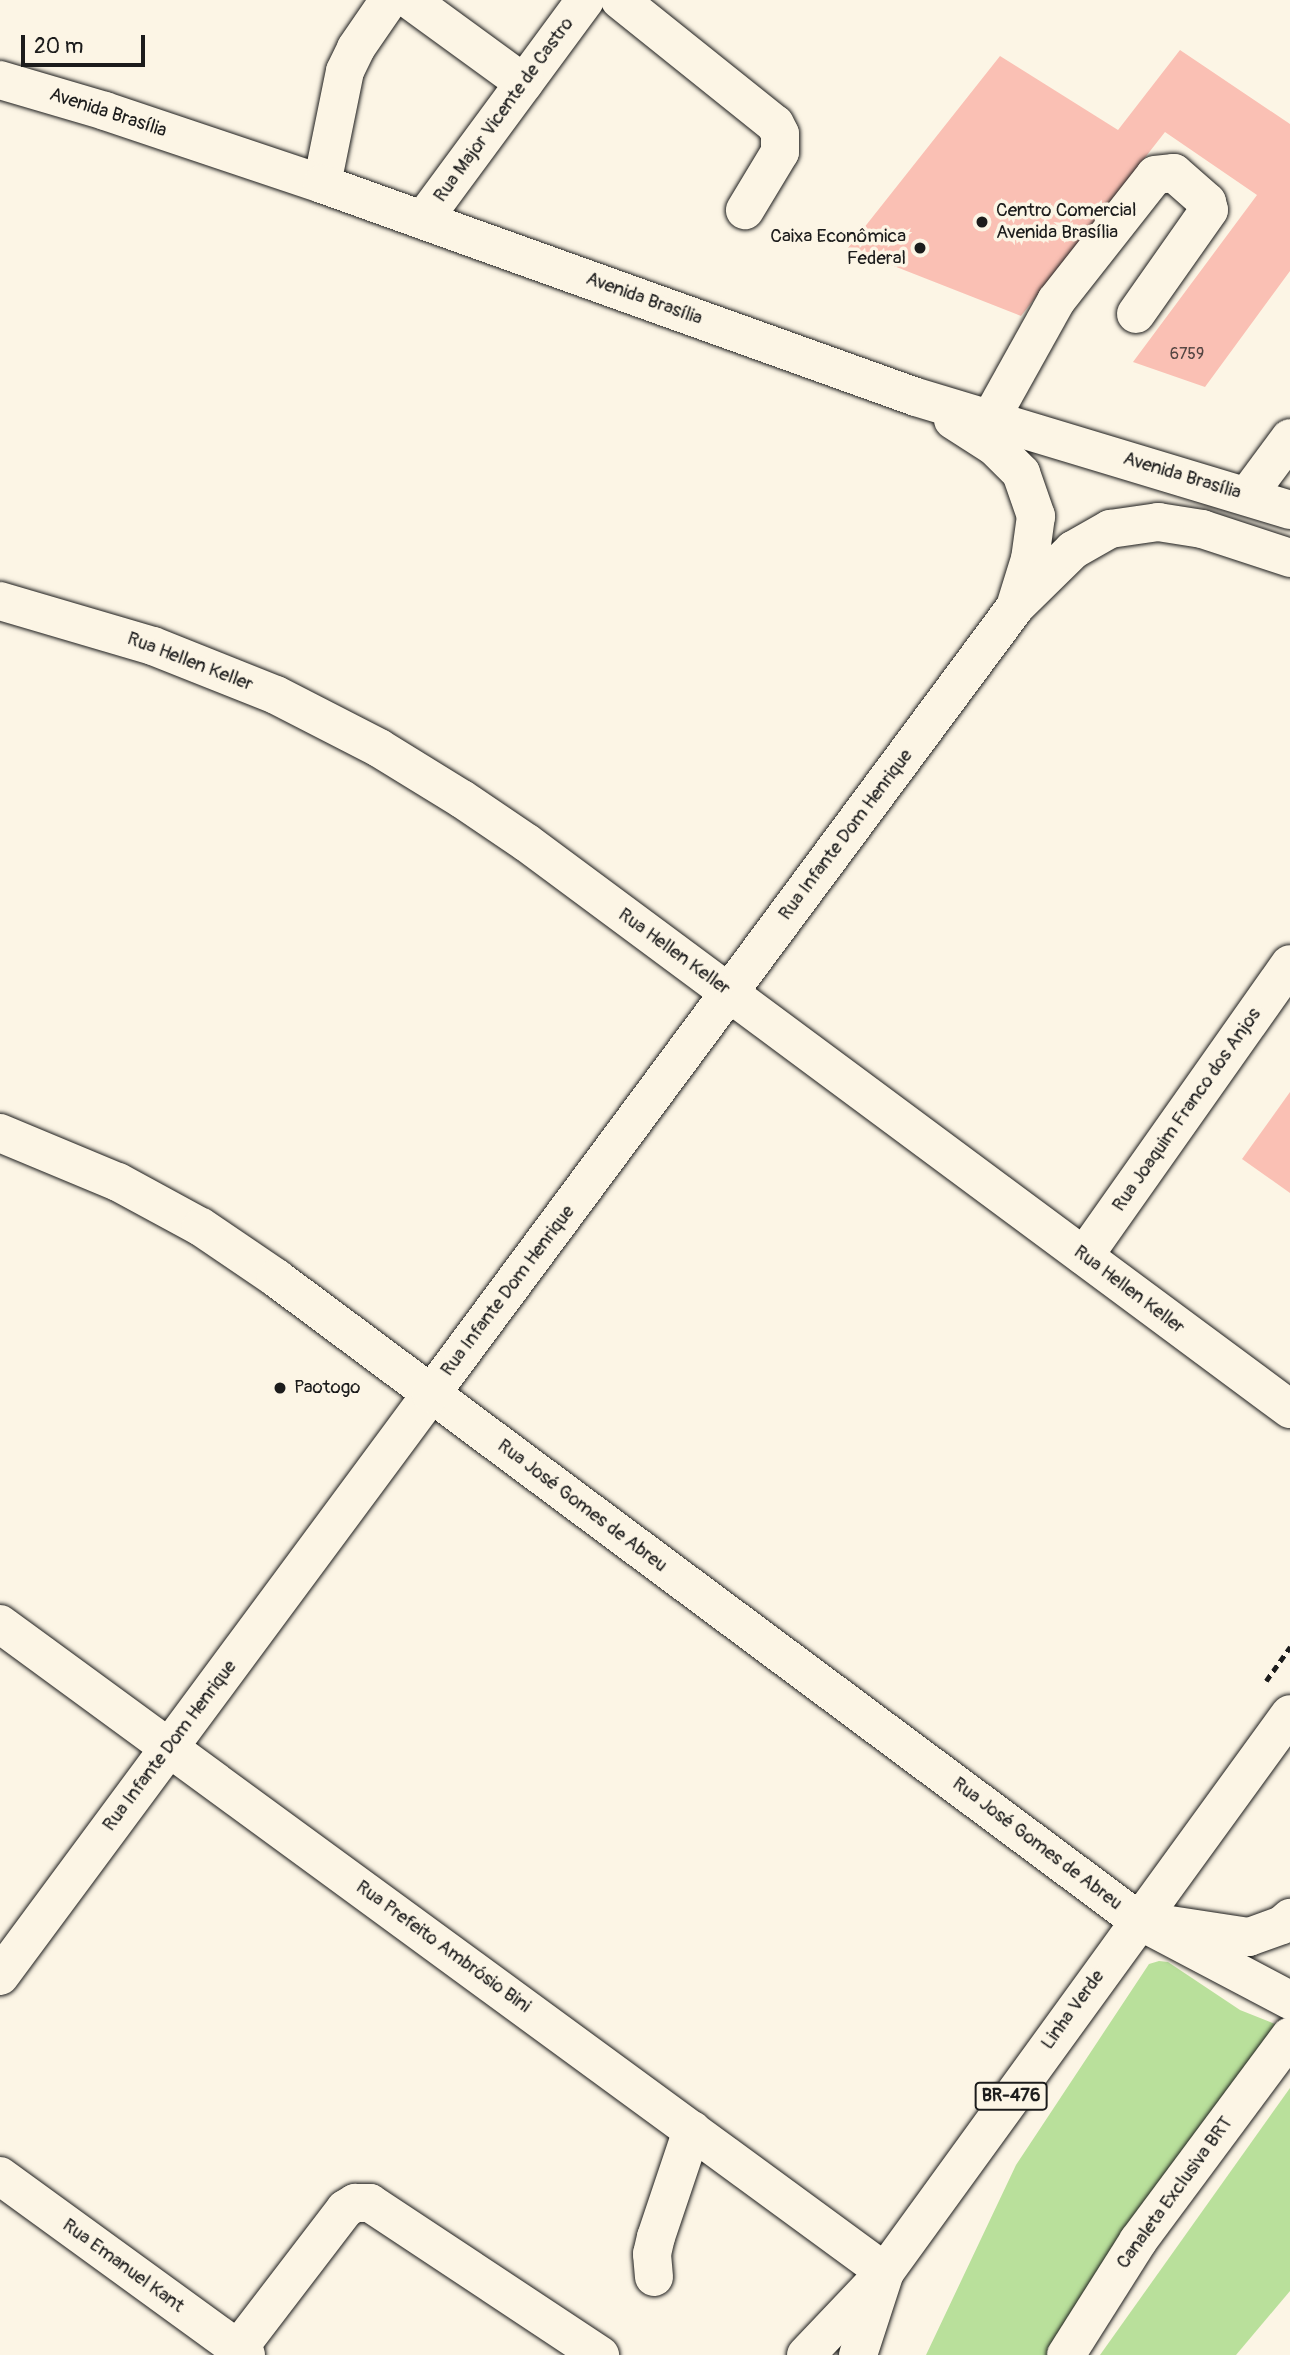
<!DOCTYPE html>
<meta charset="utf-8">
<style>
body{margin:0}
#map{position:relative;width:1290px;height:2355px;overflow:hidden;background:#fcf5e5;font-family:Pangolin,sans-serif}
div>[style]{position:absolute}
[style*='--x']{left:calc(var(--x)*1px);top:calc(var(--y)*1px);width:calc(var(--w)*1px);rotate:calc(var(--a)*1deg)}
.green>*{inset:0;background:#b9e09b}
.building>*{inset:0;background:#fac0b4}
.path>*{height:4.5px;margin-top:-2.25px;transform-origin:0;background:repeating-linear-gradient(90deg,#1c1c1c 0 7px,transparent 0 12px)}
.roads{filter:drop-shadow(0 0 2px #1c1c1c) drop-shadow(0 0 2px #1c1c1c)}
.minor>*{height:38px;margin:-19px;padding:0 19px;transform-origin:19px;border-radius:19px;background:#fcf5e5}
.major>*{height:38px;margin:-19px;padding:0 19px;transform-origin:19px;border-radius:19px;background:#fcf5e5}
.highway>*{height:38px;margin:-19px;padding:0 19px;transform-origin:19px;border-radius:19px;background:#fcf5e5}
.dots>*{width:19px;height:19px;translate:-50% -50%;box-sizing:border-box;border:4px solid #fcf5e5;border-radius:50%}
span{translate:-50% -50%;white-space:nowrap;text-align:center;line-height:1.15;-webkit-text-stroke:7px #fcf5e5;paint-order:stroke}
.number-label{font-size:16px;color:#544542}
.number-label span{-webkit-text-stroke-width:0}
.shield-label span{padding:2px 5px;background:#fcf5e5;border:2px solid;border-radius:5px;-webkit-text-stroke-width:0}
.shield-label{font-size:18px;color:#1c1c1c;font-weight:700}
.street-label{font-size:19px;color:#1c1c1c}
.poi-label{font-size:19px;color:#1c1c1c}
.left{translate:0 -50%;text-align:left}
.right{translate:-100% -50%;text-align:right}
.scale{position:absolute;left:21px;top:35px;width:124px;height:32px;box-sizing:border-box;border:4px solid #1c1c1c;border-top:0;padding-left:9px;font-size:21px;line-height:24px;white-space:nowrap;color:#1c1c1c;-webkit-text-stroke:5px #fcf5e5;paint-order:stroke}
</style>
<div id="map">
<div class="green">
<i style="clip-path:polygon(1159px 1961px,1168px 1962px,1240px 2010px,1275px 2024px,1053px 2355px,926px 2355px,1016px 2165px,1149px 1964px)"></i>
<i style="clip-path:polygon(1290px 2088px,1290px 2291px,1236px 2355px,1100px 2355px)"></i>
</div>
<div class="building">
<i style="clip-path:polygon(1180px 50px,1290px 124px,1290px 271px,1205px 387px,1133px 362px,1257px 195px,1165px 132px,1021px 316px,848px 248px,1000px 56px,1118px 130px)"></i>
<i style="clip-path:polygon(1290px 1092px,1290px 1193px,1242px 1159px)"></i>
</div>
<div class="path">
<i style="--x:1266;--y:1681;--w:42;--a:-54.8"></i>
</div>
<div class="roads">
<div class="minor">
<i style="--x:410;--y:0;--w:141;--a:36.1"></i>
<i style="--x:620;--y:0;--w:198;--a:38.7"></i>
<i style="--x:775;--y:124;--w:11;--a:63"></i>
<i style="--x:780;--y:134;--w:18;--a:90"></i>
<i style="--x:780;--y:152;--w:68;--a:121.1"></i>
<i style="--x:322;--y:184;--w:115;--a:-78.5"></i>
<i style="--x:345;--y:71;--w:25;--a:-64"></i>
<i style="--x:356;--y:48;--w:58;--a:-55.5"></i>
<i style="--x:423;--y:220;--w:273;--a:-53.6"></i>
<i style="--x:991;--y:418;--w:134;--a:-60.9"></i>
<i style="--x:1056;--y:301;--w:160;--a:-51.8"></i>
<i style="--x:1155;--y:175;--w:19;--a:-6"></i>
<i style="--x:1174;--y:173;--w:44;--a:41.3"></i>
<i style="--x:1207;--y:202;--w:8;--a:76"></i>
<i style="--x:1209;--y:210;--w:127;--a:125.1"></i>
<i style="--x:1247;--y:496;--w:72;--a:-53.4"></i>
<i style="--x:0;--y:601;--w:159;--a:16.4"></i>
<i style="--x:153;--y:646;--w:132;--a:21.7"></i>
<i style="--x:276;--y:695;--w:116;--a:27.2"></i>
<i style="--x:379;--y:748;--w:97;--a:31.6"></i>
<i style="--x:462;--y:799;--w:78;--a:34.1"></i>
<i style="--x:527;--y:843;--w:950;--a:36.57"></i>
<i style="--x:1084;--y:1256;--w:357;--a:-54.8"></i>
<i style="--x:0;--y:1624;--w:1097;--a:36.21"></i>
<i style="--x:1144;--y:1921;--w:106;--a:8.7"></i>
<i style="--x:1249;--y:1937;--w:35;--a:-20"></i>
<i style="--x:1282;--y:1925;--w:11;--a:-41"></i>
<i style="--x:0;--y:1976;--w:724;--a:-53.48"></i>
<i style="--x:0;--y:2176;--w:304;--a:36"></i>
<i style="--x:654;--y:2277;--w:23;--a:-95"></i>
<i style="--x:652;--y:2254;--w:17;--a:-77"></i>
<i style="--x:656;--y:2237;--w:113;--a:-71.4"></i>
<i style="--x:238;--y:2349;--w:176;--a:-52.6"></i>
<i style="--x:345;--y:2209;--w:12;--a:-31"></i>
<i style="--x:355;--y:2203;--w:15;--a:0"></i>
<i style="--x:370;--y:2203;--w:276;--a:33.5"></i>
<i style="--x:1066;--y:2355;--w:135;--a:-57.7"></i>
<i style="--x:1138;--y:2241;--w:255;--a:-53.4"></i>
</div>
<div class="major">
<i style="--x:0;--y:80;--w:109;--a:16.4"></i>
<i style="--x:105;--y:111;--w:229;--a:18.6"></i>
<i style="--x:322;--y:184;--w:631;--a:19.73"></i>
<i style="--x:916;--y:397;--w:391;--a:16.8"></i>
<i style="--x:953;--y:420;--w:50;--a:32.7"></i>
<i style="--x:995;--y:447;--w:37;--a:45"></i>
<i style="--x:1021;--y:473;--w:46;--a:70.8"></i>
<i style="--x:1036;--y:516;--w:43;--a:97.9"></i>
<i style="--x:1030;--y:559;--w:47;--a:107.3"></i>
<i style="--x:0;--y:1133;--w:128;--a:22.6"></i>
<i style="--x:118;--y:1182;--w:94;--a:28.5"></i>
<i style="--x:201;--y:1227;--w:91;--a:34.2"></i>
<i style="--x:276;--y:1278;--w:1075;--a:36.68"></i>
<i style="--x:431;--y:1394;--w:981;--a:-53.41"></i>
<i style="--x:1016;--y:606;--w:80;--a:-44.5"></i>
<i style="--x:1073;--y:550;--w:43;--a:-29.6"></i>
<i style="--x:1110;--y:529;--w:49;--a:-8.3"></i>
<i style="--x:1158;--y:522;--w:45;--a:9"></i>
<i style="--x:1202;--y:529;--w:93;--a:18.2"></i>
<i style="--x:806;--y:2355;--w:115;--a:-46.4"></i>
</div>
<div class="highway">
<i style="--x:1138;--y:1920;--w:172;--a:27.8"></i>
<i style="--x:858;--y:2355;--w:87;--a:-72"></i>
<i style="--x:885;--y:2272;--w:689;--a:-54.03"></i>
</div>
</div>
<div class="dots">
<i style="left:982px;top:222px;background:#1c1c1c"></i>
<i style="left:920px;top:248px;background:#1c1c1c"></i>
<i style="left:280px;top:1388px;background:#1c1c1c"></i>
</div>
<div class="number-label">
<span style="left:1187px;top:354px">6759</span>
</div>
<div class="shield-label">
<span style="left:1011px;top:2096px">BR-476</span>
</div>
<div class="street-label">
<span style="left:504px;top:110px;rotate:-54deg">Rua Major Vicente de Castro</span>
<span style="left:108px;top:113px;rotate:18deg">Avenida Brasília</span>
<span style="left:644px;top:299px;rotate:20deg">Avenida Brasília</span>
<span style="left:1182px;top:476px;rotate:17deg">Avenida Brasília</span>
<span style="left:190px;top:662px;rotate:21deg">Rua Hellen Keller</span>
<span style="left:846px;top:835px;rotate:-53deg">Rua Infante Dom Henrique</span>
<span style="left:674px;top:952px;rotate:36deg">Rua Hellen Keller</span>
<span style="left:1187px;top:1110px;rotate:-55deg">Rua Joaquim Franco dos Anjos</span>
<span style="left:1129px;top:1290px;rotate:37deg">Rua Hellen Keller</span>
<span style="left:508px;top:1291px;rotate:-53deg">Rua Infante Dom Henrique</span>
<span style="left:582px;top:1506px;rotate:37deg">Rua José Gomes de Abreu</span>
<span style="left:170px;top:1746px;rotate:-53deg">Rua Infante Dom Henrique</span>
<span style="left:1037px;top:1844px;rotate:37deg">Rua José Gomes de Abreu</span>
<span style="left:443px;top:1947px;rotate:36deg">Rua Prefeito Ambrósio Bini</span>
<span style="left:1073px;top:2010px;rotate:-54deg">Linha Verde</span>
<span style="left:1175px;top:2193px;rotate:-54deg">Canaleta Exclusiva BRT</span>
<span style="left:123px;top:2266px;rotate:36deg">Rua Emanuel Kant</span>
</div>
<div class="poi-label">
<span class="left" style="left:996px;top:222px">Centro Comercial<br>Avenida Brasília</span>
<span class="right" style="left:906px;top:248px">Caixa Econômica<br>Federal</span>
<span class="left" style="left:294px;top:1388px">Paotogo</span>
</div>
<div class="scale">20 m</div>
</div>
